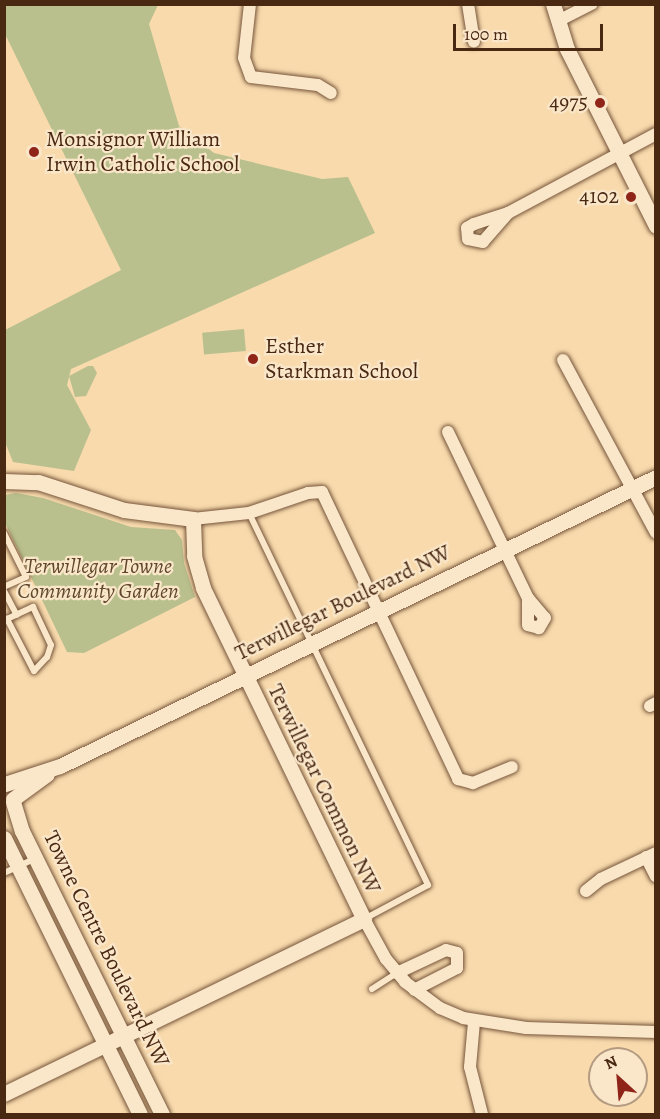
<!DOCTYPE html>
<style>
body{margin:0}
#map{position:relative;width:660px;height:1119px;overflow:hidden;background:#f8daad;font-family:Alegreya,serif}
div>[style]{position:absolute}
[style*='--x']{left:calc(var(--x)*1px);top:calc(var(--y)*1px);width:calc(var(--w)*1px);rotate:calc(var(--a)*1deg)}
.green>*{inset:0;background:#b9c08d;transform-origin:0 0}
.roads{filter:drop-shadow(0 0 2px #76553a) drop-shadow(0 0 2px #76553a)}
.service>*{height:6px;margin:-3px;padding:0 3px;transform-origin:3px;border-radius:3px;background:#fae7ca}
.minor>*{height:12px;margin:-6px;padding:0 6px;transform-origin:6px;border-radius:6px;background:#fae7ca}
.tertiary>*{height:15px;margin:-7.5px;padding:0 7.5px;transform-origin:7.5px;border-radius:7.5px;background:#fae7ca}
.dots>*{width:16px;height:16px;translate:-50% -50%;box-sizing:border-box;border:3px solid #fae7ca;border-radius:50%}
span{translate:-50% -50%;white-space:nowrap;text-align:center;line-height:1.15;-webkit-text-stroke:4.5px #fae7ca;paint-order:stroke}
.poi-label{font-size:22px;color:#4a2913}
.right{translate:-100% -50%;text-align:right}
.left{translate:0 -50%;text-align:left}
.park-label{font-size:22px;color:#60472b;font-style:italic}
.street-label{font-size:22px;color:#4a2913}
.frame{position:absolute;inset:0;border:6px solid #4a2913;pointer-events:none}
.north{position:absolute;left:588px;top:1047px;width:60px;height:60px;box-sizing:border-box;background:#fae7ca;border:2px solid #b49b81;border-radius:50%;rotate:334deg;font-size:16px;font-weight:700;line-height:24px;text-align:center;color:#4a2913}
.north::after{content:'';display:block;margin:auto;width:21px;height:27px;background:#8f2418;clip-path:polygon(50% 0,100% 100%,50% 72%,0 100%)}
.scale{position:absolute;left:453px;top:24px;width:150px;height:27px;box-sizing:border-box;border:3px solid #4a2913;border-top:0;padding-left:8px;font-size:18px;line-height:21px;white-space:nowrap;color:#4a2913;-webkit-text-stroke:4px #fae7ca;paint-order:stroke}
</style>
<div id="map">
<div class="green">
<i style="clip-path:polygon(5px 4px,158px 5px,149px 24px,179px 126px,214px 153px,322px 179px,348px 177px,375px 233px,71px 369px,67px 385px,91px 430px,74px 471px,13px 462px,5px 442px,5px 330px,121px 270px,5px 34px)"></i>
<i style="left:244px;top:329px;width:22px;height:42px;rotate:85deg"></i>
<i style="clip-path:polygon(88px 366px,93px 366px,97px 373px,86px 396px,75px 397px,69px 376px)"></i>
<i style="clip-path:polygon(16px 493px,43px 498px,131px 527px,175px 530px,182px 540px,184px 563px,195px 597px,84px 653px,67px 652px,5px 523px,5px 495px)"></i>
</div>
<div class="roads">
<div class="service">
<i style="--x:249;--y:513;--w:413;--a:64.3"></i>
<i style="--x:428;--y:885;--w:72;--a:152"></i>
<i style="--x:4;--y:533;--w:49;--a:63.4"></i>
<i style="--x:26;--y:577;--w:24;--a:156"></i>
<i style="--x:4;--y:591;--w:27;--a:62"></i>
<i style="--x:33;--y:607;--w:42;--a:64.7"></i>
<i style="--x:51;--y:645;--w:13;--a:108"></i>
<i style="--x:47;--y:657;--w:19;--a:133"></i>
<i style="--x:34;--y:671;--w:59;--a:-117.4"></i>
<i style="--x:7;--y:619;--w:29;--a:-25"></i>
<i style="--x:4;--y:873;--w:33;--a:-25"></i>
<i style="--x:372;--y:989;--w:30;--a:-33"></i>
</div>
<div class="minor">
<i style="--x:250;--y:4;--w:54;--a:96.3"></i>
<i style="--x:244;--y:58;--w:20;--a:70"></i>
<i style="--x:251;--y:77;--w:67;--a:6.8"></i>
<i style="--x:318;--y:85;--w:15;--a:32"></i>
<i style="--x:468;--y:4;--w:38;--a:81"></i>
<i style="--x:558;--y:21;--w:38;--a:-27"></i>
<i style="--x:508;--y:213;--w:38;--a:131"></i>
<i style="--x:483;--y:242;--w:15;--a:-169"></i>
<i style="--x:468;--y:239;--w:11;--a:-95"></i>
<i style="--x:467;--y:228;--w:8;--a:-30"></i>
<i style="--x:474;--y:224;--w:36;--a:-18"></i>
<i style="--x:508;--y:213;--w:168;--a:-28.1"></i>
<i style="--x:563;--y:360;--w:196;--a:61.7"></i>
<i style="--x:448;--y:432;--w:184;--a:64.3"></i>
<i style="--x:528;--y:598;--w:26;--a:50"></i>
<i style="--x:545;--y:618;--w:12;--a:121"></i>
<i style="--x:539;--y:628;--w:11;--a:-165"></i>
<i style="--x:528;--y:625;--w:27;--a:-90"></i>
<i style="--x:193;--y:519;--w:56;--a:-6.1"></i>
<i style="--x:249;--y:513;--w:62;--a:-18.7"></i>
<i style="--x:308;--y:493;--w:14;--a:-4"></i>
<i style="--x:322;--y:492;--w:318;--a:64.6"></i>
<i style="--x:458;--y:779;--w:16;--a:15"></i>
<i style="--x:473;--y:783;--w:42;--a:-22.3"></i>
<i style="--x:650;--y:706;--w:7;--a:-27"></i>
<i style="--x:646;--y:857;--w:22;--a:63"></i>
<i style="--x:586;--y:891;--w:19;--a:-39"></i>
<i style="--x:601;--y:879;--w:61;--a:-25.3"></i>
<i style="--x:364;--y:919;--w:46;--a:61.2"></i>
<i style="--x:386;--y:959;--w:30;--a:50"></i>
<i style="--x:405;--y:982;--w:44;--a:36.6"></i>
<i style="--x:440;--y:1008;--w:25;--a:23"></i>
<i style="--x:463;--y:1018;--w:64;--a:9"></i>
<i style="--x:526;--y:1028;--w:130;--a:1.8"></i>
<i style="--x:397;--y:973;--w:54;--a:-25.1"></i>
<i style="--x:446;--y:950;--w:11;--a:15"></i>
<i style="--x:457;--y:953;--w:15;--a:90"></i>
<i style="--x:457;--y:968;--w:48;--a:152.9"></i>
<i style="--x:474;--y:1022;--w:45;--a:95.1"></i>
<i style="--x:470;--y:1067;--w:49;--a:75.7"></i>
</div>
<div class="tertiary">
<i style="--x:553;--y:4;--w:47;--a:72.7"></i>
<i style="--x:567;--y:49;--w:198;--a:63.3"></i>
<i style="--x:4;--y:481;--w:34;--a:2"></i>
<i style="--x:38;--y:482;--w:90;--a:18"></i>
<i style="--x:124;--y:510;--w:70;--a:7.4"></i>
<i style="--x:193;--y:519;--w:37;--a:88"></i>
<i style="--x:194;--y:556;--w:33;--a:74"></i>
<i style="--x:203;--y:588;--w:368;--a:64.1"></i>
<i style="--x:364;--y:919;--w:400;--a:154.1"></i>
<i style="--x:5;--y:784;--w:58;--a:-18.1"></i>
<i style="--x:60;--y:766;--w:662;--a:-25.87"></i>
<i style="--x:13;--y:799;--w:42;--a:-36.3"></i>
<i style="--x:13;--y:802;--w:30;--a:73"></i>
<i style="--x:22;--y:831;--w:316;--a:63.7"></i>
<i style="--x:4;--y:838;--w:308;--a:63.8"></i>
</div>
</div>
<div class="dots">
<i style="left:600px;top:103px;background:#8f2418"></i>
<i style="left:34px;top:152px;background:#8f2418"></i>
<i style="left:631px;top:197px;background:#8f2418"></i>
<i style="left:253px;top:359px;background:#8f2418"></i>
</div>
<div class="poi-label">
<span class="right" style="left:588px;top:103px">4975</span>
<span class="left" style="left:46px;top:152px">Monsignor William<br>Irwin Catholic School</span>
<span class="right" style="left:619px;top:197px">4102</span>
<span class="left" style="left:265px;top:359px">Esther<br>Starkman School</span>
</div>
<div class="park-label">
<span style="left:98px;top:579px">Terwillegar Towne<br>Community Garden</span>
</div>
<div class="street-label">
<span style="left:343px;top:603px;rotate:-26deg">Terwillegar Boulevard NW</span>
<span style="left:324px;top:789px;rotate:64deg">Terwillegar Common NW</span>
<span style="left:106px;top:949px;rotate:64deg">Towne Centre Boulevard NW</span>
</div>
<div class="frame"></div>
<div class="north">N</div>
<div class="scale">100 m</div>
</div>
